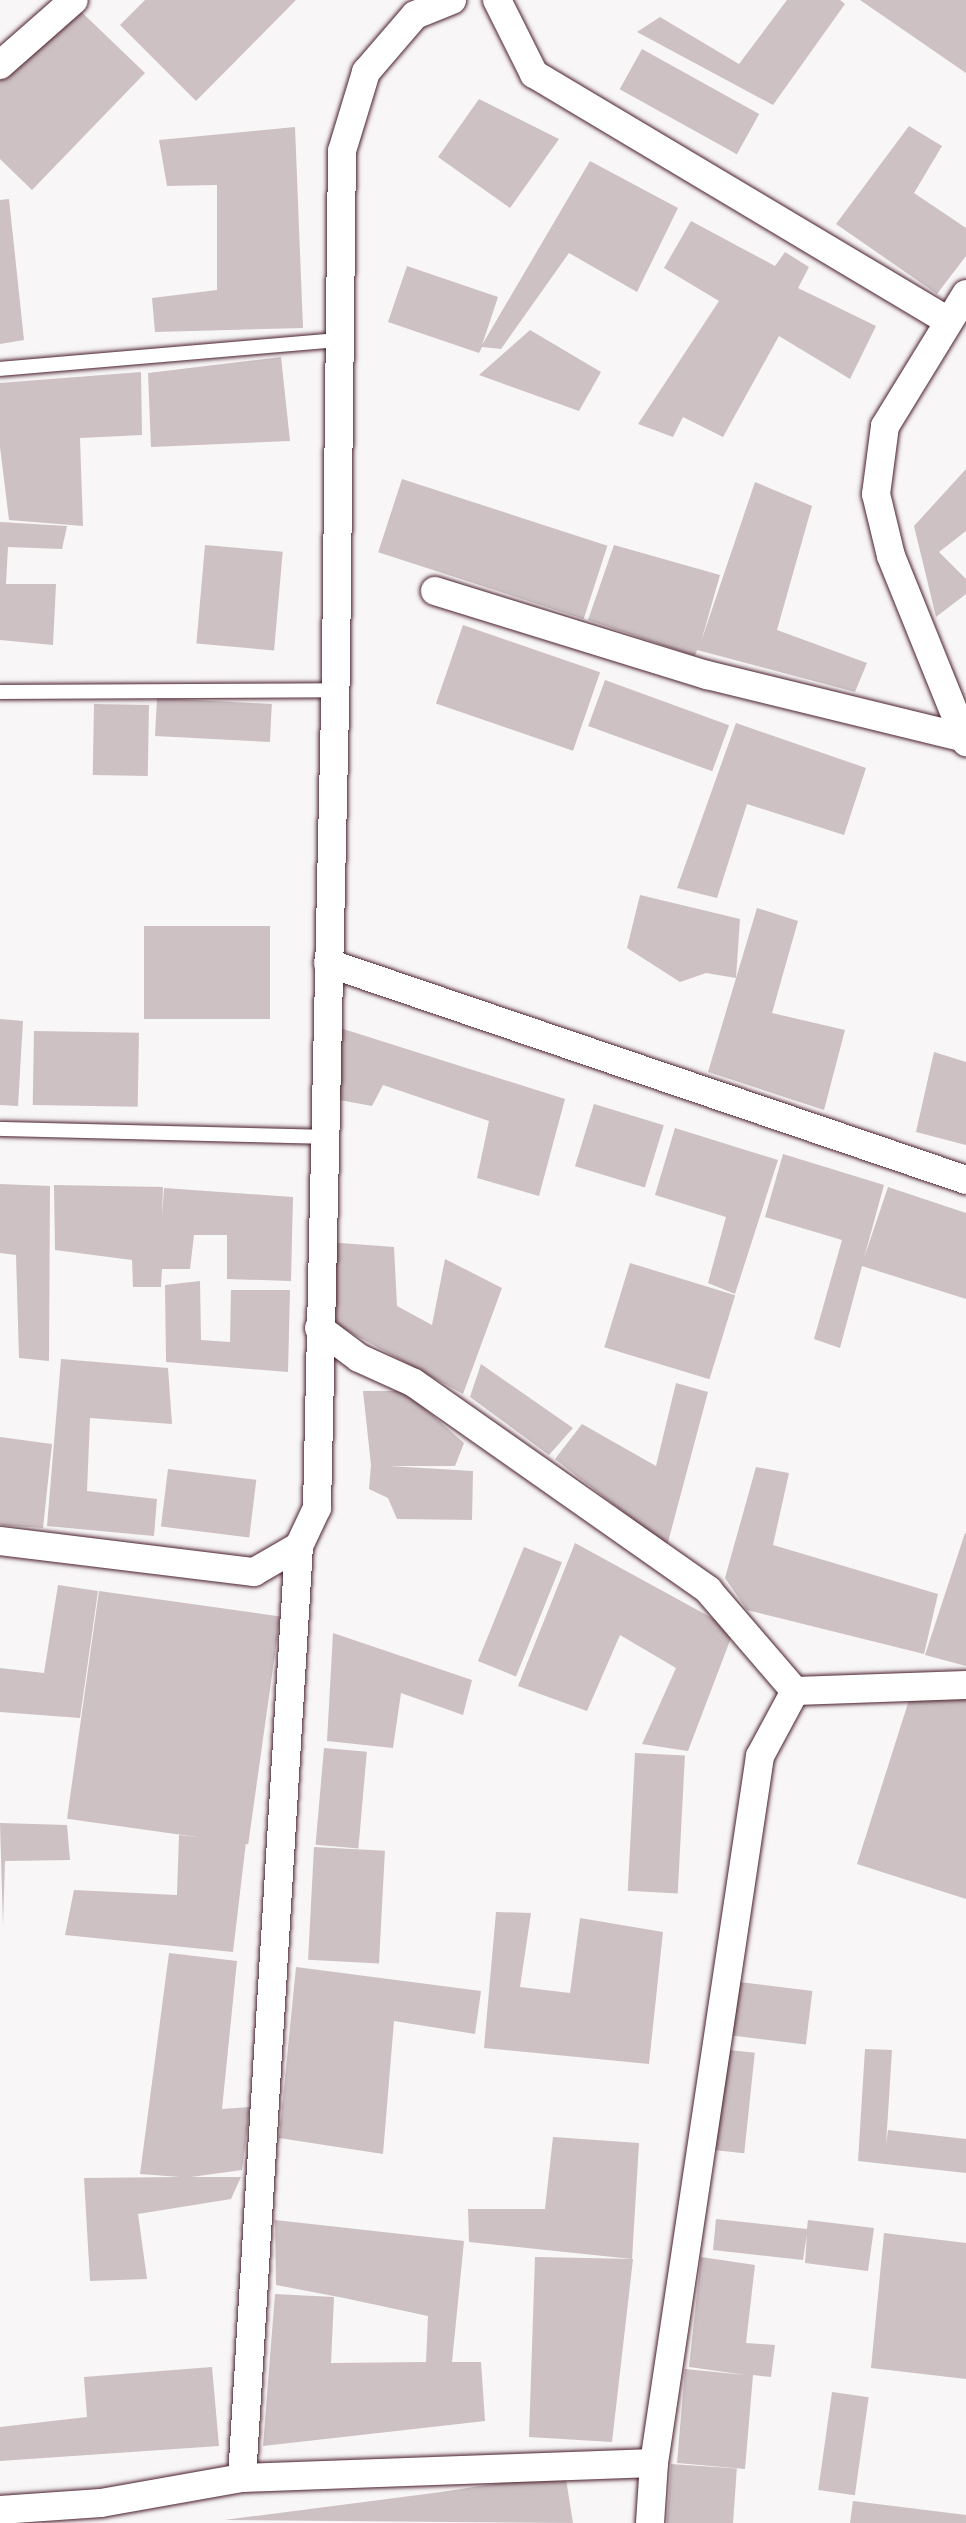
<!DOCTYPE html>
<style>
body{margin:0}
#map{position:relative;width:966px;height:2523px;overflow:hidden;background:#f8f6f7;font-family:Kalam,sans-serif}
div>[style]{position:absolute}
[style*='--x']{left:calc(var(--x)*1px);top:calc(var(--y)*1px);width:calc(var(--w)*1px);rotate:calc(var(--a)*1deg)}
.building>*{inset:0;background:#cdc1c4;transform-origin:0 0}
.roads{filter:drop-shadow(0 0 2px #4a1f2b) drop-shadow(0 0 2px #4a1f2b)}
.service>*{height:14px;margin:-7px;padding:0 7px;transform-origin:7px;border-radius:7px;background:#fff}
.minor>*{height:28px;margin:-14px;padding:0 14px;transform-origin:14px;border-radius:14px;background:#fff}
span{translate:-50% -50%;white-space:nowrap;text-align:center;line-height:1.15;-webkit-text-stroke:6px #fff;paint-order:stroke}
</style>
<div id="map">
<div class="building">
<i style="clip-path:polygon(69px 0,145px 73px,32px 190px,0 159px,0 71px)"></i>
<i style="clip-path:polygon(145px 0,296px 0,196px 101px,120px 25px)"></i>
<i style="clip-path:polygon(787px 0,840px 0,845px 4px,773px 105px,637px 32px,660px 17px,739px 64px)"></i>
<i style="clip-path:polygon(860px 0,966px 0,966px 73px)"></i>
<i style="left:642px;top:49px;width:134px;height:46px;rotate:29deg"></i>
<i style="clip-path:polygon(479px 99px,559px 139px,510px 208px,438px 157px)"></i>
<i style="clip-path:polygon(909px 126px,942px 146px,914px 193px,966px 228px,966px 256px,937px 294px,836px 224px)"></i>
<i style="clip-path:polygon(295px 127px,303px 328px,155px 332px,152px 298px,217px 290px,217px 185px,167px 186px,159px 140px)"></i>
<i style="clip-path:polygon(590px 161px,678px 208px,637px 292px,569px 253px,501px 349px,482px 347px,479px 353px,388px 322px,407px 266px,498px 297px,482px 345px)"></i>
<i style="clip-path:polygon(9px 199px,24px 340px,0 344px,0 200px)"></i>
<i style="clip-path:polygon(691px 221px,775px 266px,785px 252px,809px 267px,798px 288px,876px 326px,850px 379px,779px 336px,723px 437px,683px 417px,673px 437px,638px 424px,719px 301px,664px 268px)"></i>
<i style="clip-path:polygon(530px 330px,601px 372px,579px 411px,479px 375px)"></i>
<i style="clip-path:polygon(281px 357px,290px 441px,151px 447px,148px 373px)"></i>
<i style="clip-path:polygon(141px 372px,142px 435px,80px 438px,83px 526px,9px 520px,0 447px,0 383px)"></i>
<i style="clip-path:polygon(966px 469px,966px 531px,939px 552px,966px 579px,966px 594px,936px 617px,914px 526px)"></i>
<i style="left:402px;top:479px;width:216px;height:77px;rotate:18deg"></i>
<i style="clip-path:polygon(755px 482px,812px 506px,777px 630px,867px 663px,855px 692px,697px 650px,695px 656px,588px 620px,614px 545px,720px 575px,701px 642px)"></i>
<i style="clip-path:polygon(0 522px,67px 526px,62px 549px,8px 547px,6px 584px,56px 584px,53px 645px,0 640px)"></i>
<i style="left:205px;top:545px;width:78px;height:99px;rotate:5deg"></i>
<i style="left:463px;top:625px;width:145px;height:83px;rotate:19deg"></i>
<i style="left:605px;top:680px;width:132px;height:49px;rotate:20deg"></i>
<i style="left:157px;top:698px;width:115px;height:38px;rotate:3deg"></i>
<i style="left:94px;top:704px;width:55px;height:71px;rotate:1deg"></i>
<i style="clip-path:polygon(736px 723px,866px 768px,844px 835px,747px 804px,717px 898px,677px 888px)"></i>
<i style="clip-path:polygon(640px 895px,740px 919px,736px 978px,706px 973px,680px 982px,627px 948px)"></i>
<i style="clip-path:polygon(757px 908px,798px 921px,772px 1013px,845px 1030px,824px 1110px,708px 1072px)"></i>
<i style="left:144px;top:926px;width:126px;height:93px"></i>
<i style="clip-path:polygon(0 1019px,23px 1021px,18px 1106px,0 1105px)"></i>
<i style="clip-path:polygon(337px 1027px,565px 1099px,539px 1196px,477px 1178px,489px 1121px,383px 1085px,372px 1106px,334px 1099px)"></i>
<i style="left:34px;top:1031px;width:105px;height:74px;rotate:1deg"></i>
<i style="clip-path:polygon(934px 1052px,966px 1062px,966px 1145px,916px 1132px)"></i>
<i style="left:594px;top:1104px;width:73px;height:65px;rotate:17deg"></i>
<i style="clip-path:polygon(675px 1128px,778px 1160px,735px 1294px,708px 1283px,726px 1217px,655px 1195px)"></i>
<i style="clip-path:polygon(783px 1154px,884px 1185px,864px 1258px,888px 1187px,966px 1213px,966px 1299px,862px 1266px,840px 1348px,814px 1339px,842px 1240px,765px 1217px)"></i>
<i style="clip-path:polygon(0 1184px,50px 1186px,49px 1361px,19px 1358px,16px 1255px,0 1253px)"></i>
<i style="clip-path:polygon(54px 1185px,163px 1187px,162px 1217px,164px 1188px,293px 1197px,291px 1281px,227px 1279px,227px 1235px,194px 1235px,190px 1269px,162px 1269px,161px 1287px,133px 1287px,132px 1260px,55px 1250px)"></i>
<i style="clip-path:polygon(327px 1242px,394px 1247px,397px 1306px,432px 1325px,445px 1259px,502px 1288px,463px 1394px,324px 1318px)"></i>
<i style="left:630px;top:1263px;width:110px;height:88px;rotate:17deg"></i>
<i style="clip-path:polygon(200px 1281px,201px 1340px,230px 1342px,231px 1290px,290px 1290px,288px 1372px,166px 1362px,165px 1285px)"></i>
<i style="clip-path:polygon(61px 1359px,168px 1368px,172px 1424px,90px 1418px,87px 1491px,157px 1499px,154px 1536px,47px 1526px)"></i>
<i style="clip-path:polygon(481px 1364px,573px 1428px,549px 1455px,470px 1397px)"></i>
<i style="clip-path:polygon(676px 1383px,708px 1392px,667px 1546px,555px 1459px,582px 1424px,656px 1466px)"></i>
<i style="clip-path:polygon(363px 1391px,405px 1391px,464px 1443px,455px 1466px,389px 1466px,473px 1471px,472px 1520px,397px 1519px,388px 1498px,369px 1489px,371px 1465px)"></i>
<i style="clip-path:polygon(0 1437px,52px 1444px,43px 1528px,0 1525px)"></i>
<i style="clip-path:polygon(756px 1467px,789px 1473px,773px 1545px,938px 1594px,924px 1654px,747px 1610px,725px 1578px)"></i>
<i style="left:168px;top:1469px;width:89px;height:58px;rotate:7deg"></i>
<i style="clip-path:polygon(965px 1533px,966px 1533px,966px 1666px,925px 1655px)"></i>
<i style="clip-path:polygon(575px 1543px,734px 1630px,688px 1751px,642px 1744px,676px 1668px,620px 1635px,587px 1711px,518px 1686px)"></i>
<i style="left:524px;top:1547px;width:41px;height:123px;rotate:22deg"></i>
<i style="clip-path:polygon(58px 1585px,98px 1591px,80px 1718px,0 1712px,0 1668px,44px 1673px)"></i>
<i style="left:99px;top:1591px;width:183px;height:230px;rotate:8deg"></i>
<i style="clip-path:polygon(333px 1633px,472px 1680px,463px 1715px,401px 1693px,393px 1748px,327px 1741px)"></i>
<i style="clip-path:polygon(915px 1681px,966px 1696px,966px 1899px,857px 1864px)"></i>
<i style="left:324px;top:1748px;width:43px;height:97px;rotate:5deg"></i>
<i style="left:635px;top:1753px;width:50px;height:138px;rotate:3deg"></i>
<i style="clip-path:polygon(0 1823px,67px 1825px,70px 1860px,5px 1861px,3px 1926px)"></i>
<i style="clip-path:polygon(179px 1835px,246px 1842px,233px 1952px,65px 1935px,74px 1890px,177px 1895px)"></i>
<i style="left:314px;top:1847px;width:71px;height:113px;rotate:3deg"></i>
<i style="clip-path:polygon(496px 1912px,531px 1913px,520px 1987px,570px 1993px,580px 1918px,663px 1932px,649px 2064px,484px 2048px)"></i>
<i style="clip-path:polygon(169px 1953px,237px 1961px,222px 2109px,250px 2107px,242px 2170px,191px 2177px,241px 2177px,231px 2199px,138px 2214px,147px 2279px,90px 2281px,84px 2178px,180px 2177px,140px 2174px)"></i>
<i style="clip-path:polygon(296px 1967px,481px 1991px,475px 2034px,394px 2021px,383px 2154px,279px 2138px)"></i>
<i style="left:731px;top:1981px;width:82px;height:54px;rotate:7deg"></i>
<i style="left:719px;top:2049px;width:36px;height:101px;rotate:6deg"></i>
<i style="clip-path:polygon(865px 2049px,892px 2050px,886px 2145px,888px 2130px,966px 2139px,966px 2173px,858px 2161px)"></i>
<i style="clip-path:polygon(553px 2137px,639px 2143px,632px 2259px,469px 2242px,468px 2209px,545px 2209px)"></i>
<i style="clip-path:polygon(716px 2219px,807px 2229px,808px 2220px,874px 2228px,868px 2271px,805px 2263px,807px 2234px,803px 2260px,713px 2250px)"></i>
<i style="clip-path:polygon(275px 2220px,464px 2241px,452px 2362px,481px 2362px,485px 2421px,263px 2446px,275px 2294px,334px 2297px,331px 2363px,426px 2362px,428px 2316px,344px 2298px,276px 2285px)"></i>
<i style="clip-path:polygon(884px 2233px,966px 2243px,966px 2379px,871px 2368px)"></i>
<i style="clip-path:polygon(535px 2257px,633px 2259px,612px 2442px,529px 2437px)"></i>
<i style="clip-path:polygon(701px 2257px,755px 2265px,746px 2343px,775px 2345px,771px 2377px,753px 2375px,745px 2469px,677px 2463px,685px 2369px,746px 2375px,689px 2367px)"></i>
<i style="clip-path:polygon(212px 2367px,219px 2446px,0 2461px,0 2427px,87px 2417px,84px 2377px)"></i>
<i style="left:832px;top:2392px;width:37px;height:99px;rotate:8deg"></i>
<i style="left:671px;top:2464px;width:66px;height:59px;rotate:4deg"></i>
<i style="clip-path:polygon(565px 2473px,573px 2523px,224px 2520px,441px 2492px)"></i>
<i style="clip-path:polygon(853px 2501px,966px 2515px,966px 2523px,850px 2523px)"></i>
</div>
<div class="roads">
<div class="service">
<i style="--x:0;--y:369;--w:341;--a:-4.9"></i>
<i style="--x:0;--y:692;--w:335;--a:-0.3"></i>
<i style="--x:0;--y:1129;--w:324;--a:1.4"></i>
</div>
<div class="minor">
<i style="--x:497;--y:0;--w:83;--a:63.4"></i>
<i style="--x:534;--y:74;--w:481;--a:30.8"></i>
<i style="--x:0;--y:65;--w:98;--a:-41.3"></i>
<i style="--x:966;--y:294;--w:155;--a:121.5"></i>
<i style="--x:885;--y:426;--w:69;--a:97.5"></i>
<i style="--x:876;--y:494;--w:64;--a:76.4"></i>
<i style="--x:891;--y:556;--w:201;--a:68"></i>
<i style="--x:435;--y:591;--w:285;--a:17.2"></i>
<i style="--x:707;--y:675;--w:267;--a:13.7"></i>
<i style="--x:328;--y:963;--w:674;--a:18.78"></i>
<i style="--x:319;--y:1328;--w:50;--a:36.9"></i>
<i style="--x:359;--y:1358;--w:60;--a:24.4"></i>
<i style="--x:414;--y:1383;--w:360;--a:35.1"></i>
<i style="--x:708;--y:1590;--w:133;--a:49.3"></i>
<i style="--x:0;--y:1541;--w:256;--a:7"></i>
<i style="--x:254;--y:1572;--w:52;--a:-30"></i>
<i style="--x:242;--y:2478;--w:934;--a:-86.5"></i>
<i style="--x:299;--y:1546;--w:42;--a:-64.7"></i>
<i style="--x:317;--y:1508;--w:845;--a:-88.71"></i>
<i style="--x:336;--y:663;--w:512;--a:-89.33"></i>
<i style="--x:342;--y:151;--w:83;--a:-73.1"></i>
<i style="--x:366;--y:72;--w:75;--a:-49.3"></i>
<i style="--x:415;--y:15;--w:40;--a:-22"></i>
<i style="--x:0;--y:2510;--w:101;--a:-4"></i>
<i style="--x:101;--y:2503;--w:143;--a:-10.1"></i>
<i style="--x:242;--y:2478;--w:412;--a:-2.1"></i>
<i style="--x:650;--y:2523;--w:60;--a:-86.2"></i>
<i style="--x:654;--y:2463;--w:715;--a:-81.47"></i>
<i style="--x:760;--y:1756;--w:74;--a:-61.7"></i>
<i style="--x:795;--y:1691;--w:171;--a:-2"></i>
</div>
</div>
</div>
